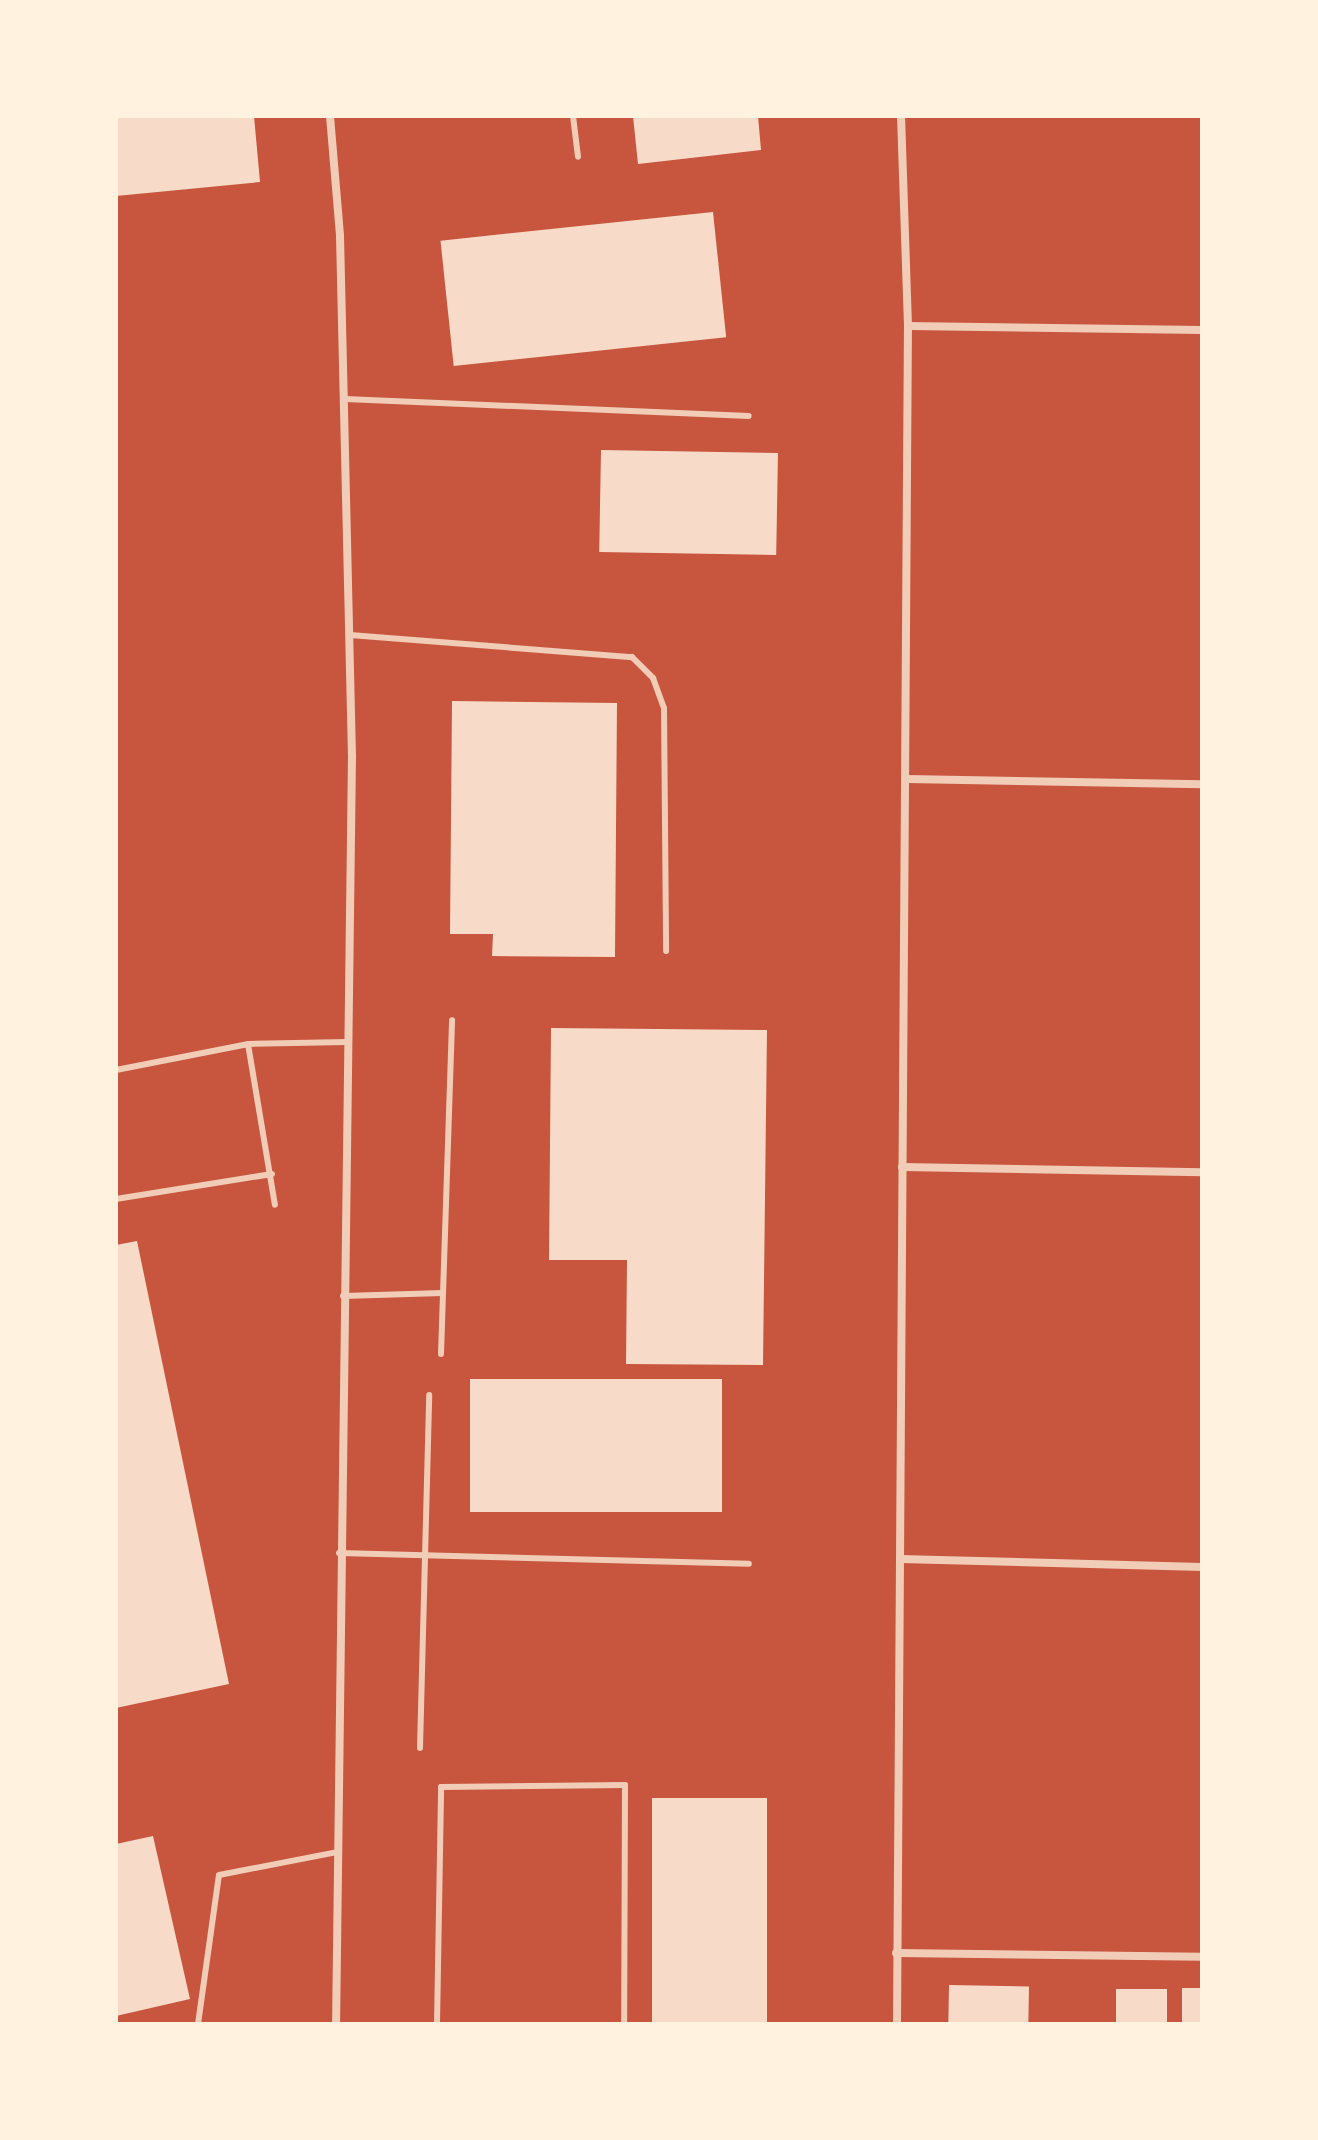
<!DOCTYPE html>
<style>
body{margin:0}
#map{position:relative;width:1318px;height:2140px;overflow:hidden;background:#c8553d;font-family:Jost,sans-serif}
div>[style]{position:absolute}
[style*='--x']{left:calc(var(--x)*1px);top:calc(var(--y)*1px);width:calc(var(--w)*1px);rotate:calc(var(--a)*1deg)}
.building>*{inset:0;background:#f7dbc8;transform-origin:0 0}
.service>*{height:6px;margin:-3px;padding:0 3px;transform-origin:3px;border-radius:3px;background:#f1ccb7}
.minor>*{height:8px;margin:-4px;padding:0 4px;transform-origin:4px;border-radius:4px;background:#f1ccb7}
span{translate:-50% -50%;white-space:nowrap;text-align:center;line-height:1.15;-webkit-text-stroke:6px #fff3e0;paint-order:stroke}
.frame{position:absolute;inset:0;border:118px solid #fff3e0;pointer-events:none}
</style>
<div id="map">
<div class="building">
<i style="clip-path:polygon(116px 116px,254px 116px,260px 182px,116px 196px)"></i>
<i style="clip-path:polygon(633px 116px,758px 116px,761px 150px,638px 164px)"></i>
<i style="left:713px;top:212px;width:126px;height:274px;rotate:84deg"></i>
<i style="left:601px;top:450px;width:177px;height:102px;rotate:1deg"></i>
<i style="clip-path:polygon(452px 701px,617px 703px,615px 957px,492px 956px,493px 934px,450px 934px)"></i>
<i style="clip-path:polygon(551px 1028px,767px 1030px,763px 1365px,626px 1364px,627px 1260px,549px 1260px)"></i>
<i style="clip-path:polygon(137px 1241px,229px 1684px,116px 1708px,116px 1245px)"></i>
<i style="left:470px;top:1379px;width:252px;height:133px"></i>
<i style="left:652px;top:1798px;width:115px;height:226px"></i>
<i style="clip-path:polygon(153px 1836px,190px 1999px,116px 2016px,116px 1844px)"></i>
<i style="left:949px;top:1985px;width:80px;height:39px;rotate:1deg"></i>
<i style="left:1202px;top:1988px;width:36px;height:20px;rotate:90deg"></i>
<i style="left:1116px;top:1989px;width:51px;height:35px"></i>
</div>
<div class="service">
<i style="--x:573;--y:116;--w:41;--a:83"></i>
<i style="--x:345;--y:399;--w:404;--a:2.4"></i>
<i style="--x:350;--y:635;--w:283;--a:4.5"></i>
<i style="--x:632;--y:657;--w:30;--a:45"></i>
<i style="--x:653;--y:678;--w:32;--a:70"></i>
<i style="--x:664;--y:708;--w:243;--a:89.5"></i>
<i style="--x:248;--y:1044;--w:163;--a:80.5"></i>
<i style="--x:116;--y:1070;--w:135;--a:-11.1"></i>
<i style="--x:248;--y:1044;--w:99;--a:-1.2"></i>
<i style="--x:116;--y:1199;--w:158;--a:-9.1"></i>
<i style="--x:343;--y:1296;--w:100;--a:-1.7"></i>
<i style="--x:441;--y:1354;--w:334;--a:-88.1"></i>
<i style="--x:339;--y:1553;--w:410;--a:1.5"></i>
<i style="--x:420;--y:1748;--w:353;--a:-88.5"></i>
<i style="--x:198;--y:2024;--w:150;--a:-82"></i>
<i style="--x:219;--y:1875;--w:120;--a:-11"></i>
<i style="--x:437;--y:2024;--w:237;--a:-89"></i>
<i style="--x:441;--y:1787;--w:184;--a:-0.6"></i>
<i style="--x:625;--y:1785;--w:239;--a:90.2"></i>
</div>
<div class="minor">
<i style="--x:330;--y:116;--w:120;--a:85.2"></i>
<i style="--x:340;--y:236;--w:520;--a:88.68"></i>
<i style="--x:352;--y:756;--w:1268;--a:90.72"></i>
<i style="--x:908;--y:326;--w:294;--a:0.8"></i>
<i style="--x:907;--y:779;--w:295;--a:1"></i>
<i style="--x:902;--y:1167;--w:300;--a:1"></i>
<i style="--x:900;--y:1559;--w:302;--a:1.5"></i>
<i style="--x:896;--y:1953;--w:306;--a:0.7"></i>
<i style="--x:897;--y:2024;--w:1698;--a:-89.63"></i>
<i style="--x:908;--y:326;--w:210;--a:-91.9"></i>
</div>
<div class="frame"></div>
</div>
